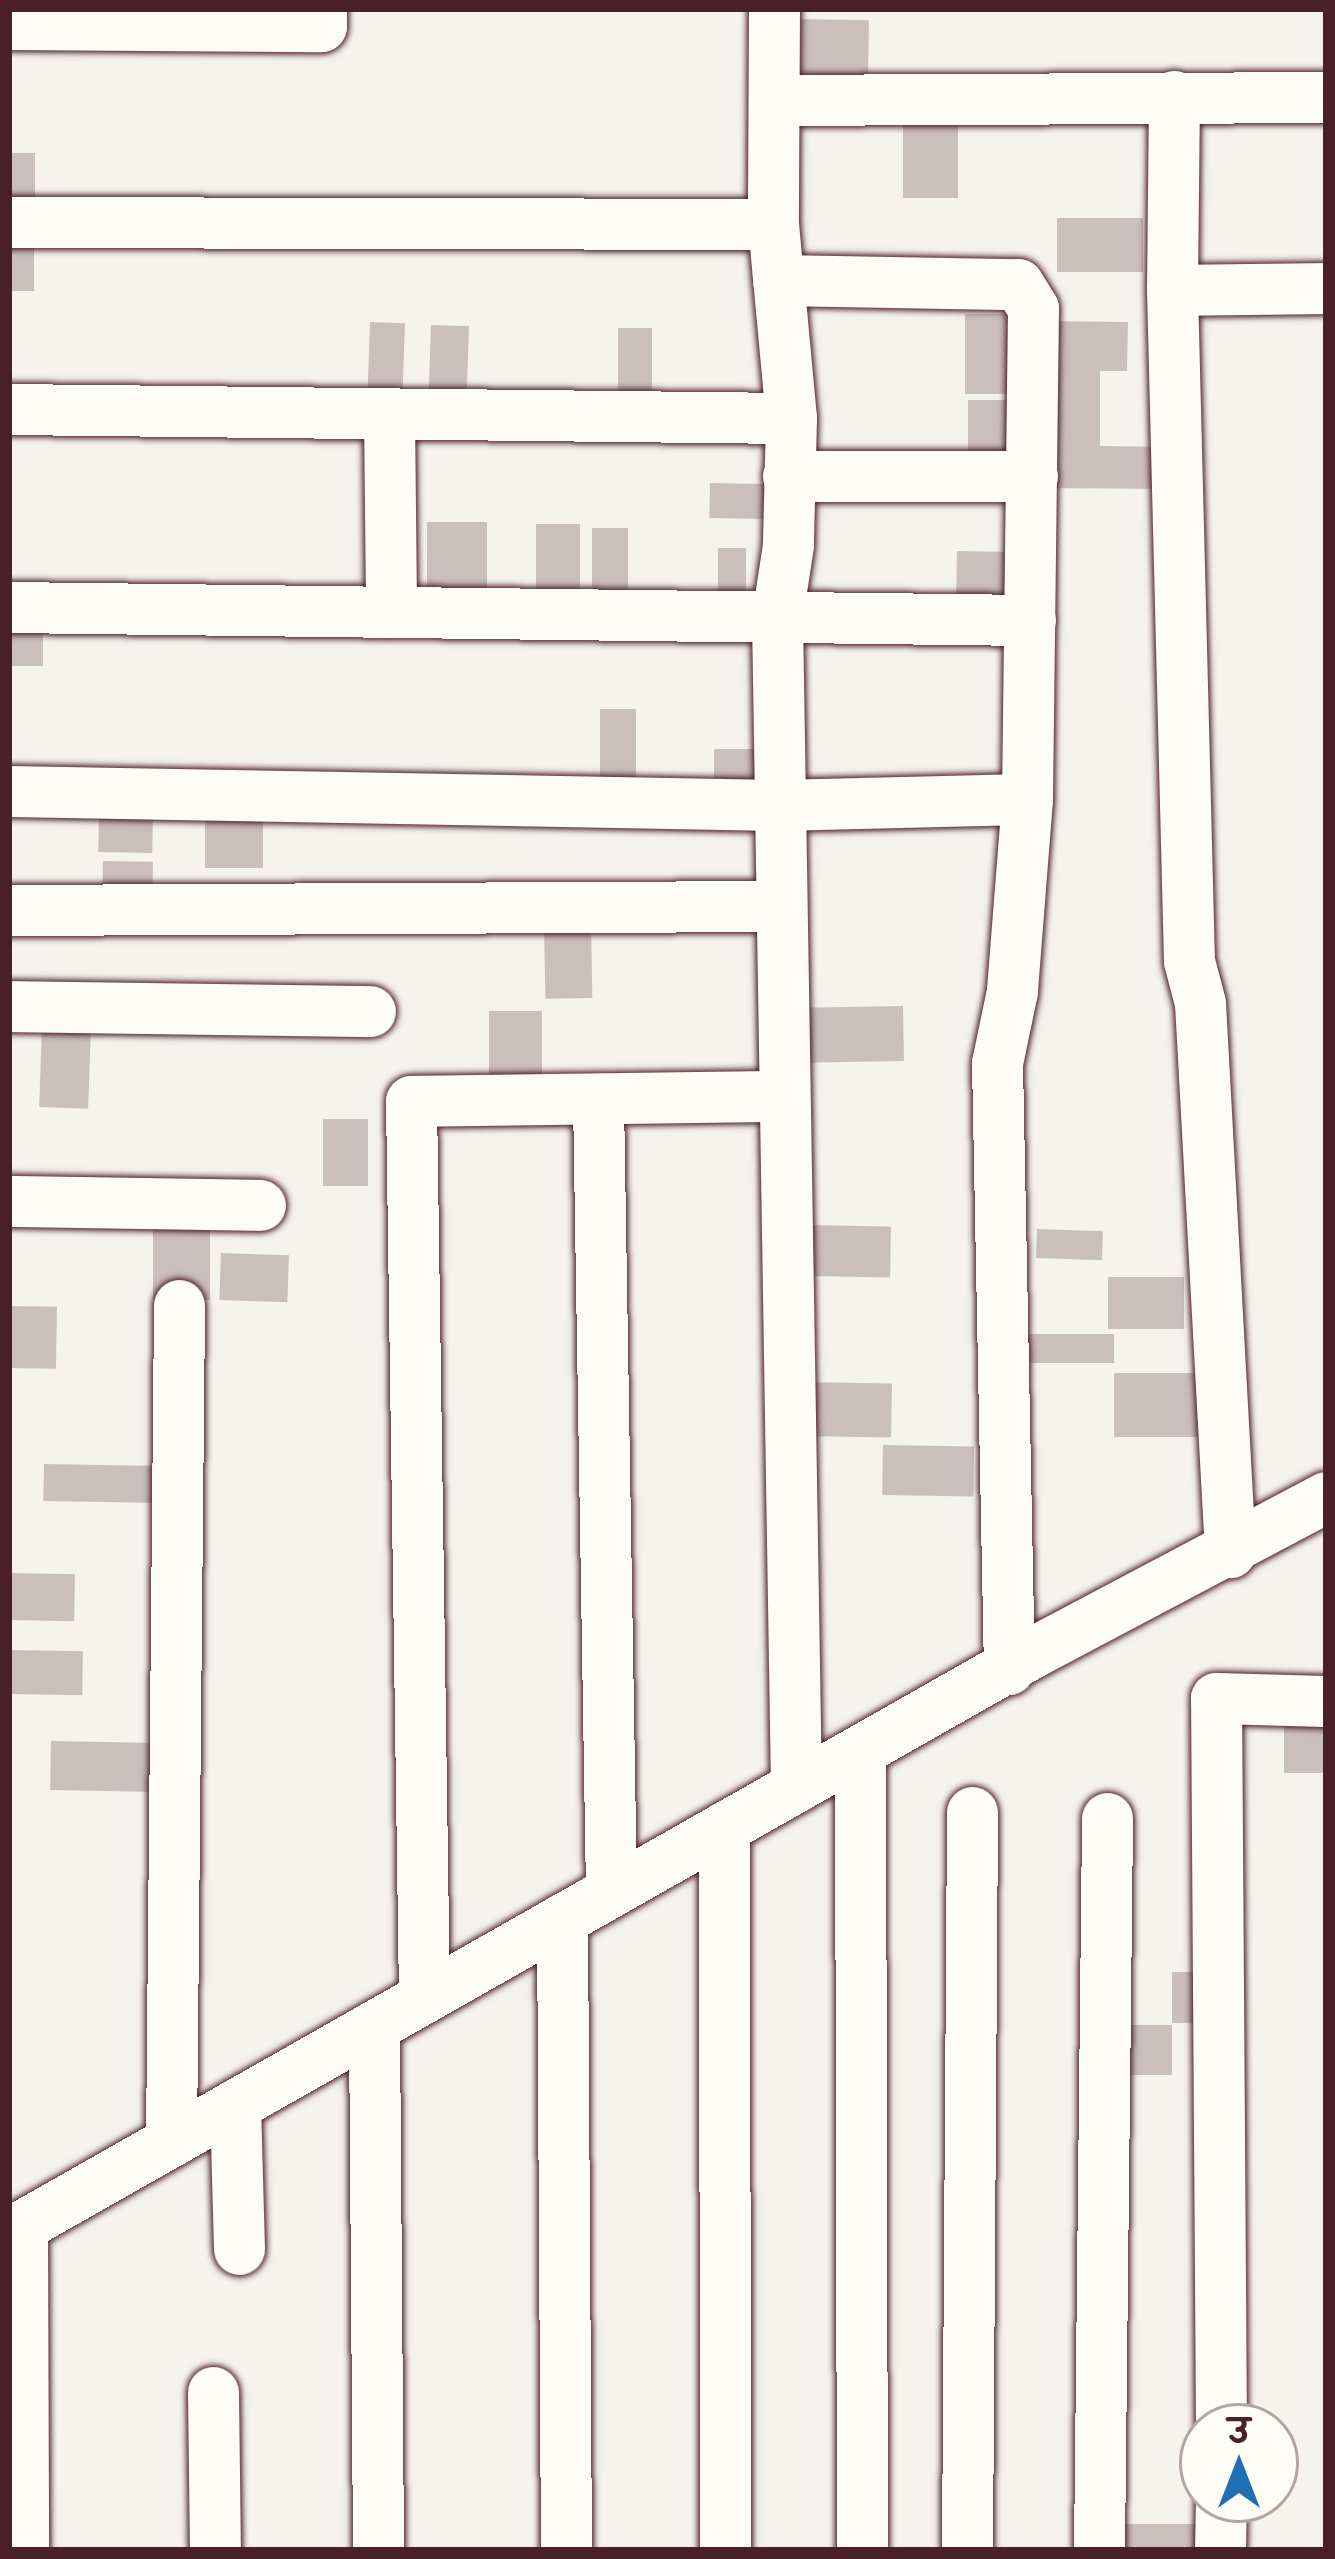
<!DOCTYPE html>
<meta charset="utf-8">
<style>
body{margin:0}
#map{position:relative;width:1335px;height:2559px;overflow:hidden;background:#f6f3ef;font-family:"Patrick Hand","Playpen Sans Deva",sans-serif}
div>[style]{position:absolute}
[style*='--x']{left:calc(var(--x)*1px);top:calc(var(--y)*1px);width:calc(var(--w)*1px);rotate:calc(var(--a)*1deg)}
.building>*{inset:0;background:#cbbfbe;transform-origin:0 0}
.roads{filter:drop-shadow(0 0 3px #4a1f2b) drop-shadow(0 0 3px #4a1f2b)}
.minor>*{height:51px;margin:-25.5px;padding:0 25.5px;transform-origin:25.5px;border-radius:25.5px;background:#fdfcf7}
span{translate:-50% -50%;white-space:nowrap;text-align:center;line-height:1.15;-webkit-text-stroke:12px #fdfcf7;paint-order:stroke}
.frame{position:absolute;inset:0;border:12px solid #4a1f2b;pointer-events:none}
.north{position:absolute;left:1179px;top:2403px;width:120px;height:120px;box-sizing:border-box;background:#fdfcf7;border:3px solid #b5a4a5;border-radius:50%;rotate:0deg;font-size:33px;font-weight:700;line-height:48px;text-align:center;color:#4a1f2b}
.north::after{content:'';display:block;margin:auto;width:42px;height:54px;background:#1f6fb2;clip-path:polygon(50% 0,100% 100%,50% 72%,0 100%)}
</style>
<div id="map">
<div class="building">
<i style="left:801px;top:19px;width:68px;height:63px;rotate:1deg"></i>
<i style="left:903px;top:116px;width:55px;height:82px"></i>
<i style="left:9px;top:153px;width:26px;height:65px"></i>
<i style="left:1057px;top:218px;width:86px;height:54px"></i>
<i style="left:9px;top:231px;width:25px;height:60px"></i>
<i style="left:965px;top:314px;width:57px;height:80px"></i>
<i style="clip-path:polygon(1039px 321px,1128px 322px,1127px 371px,1100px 371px,1100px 446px,1177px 447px,1176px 489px,1038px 488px)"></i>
<i style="left:370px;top:322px;width:35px;height:85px;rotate:2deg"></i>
<i style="left:431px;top:325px;width:38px;height:81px;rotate:2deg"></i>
<i style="left:618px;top:328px;width:34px;height:71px"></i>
<i style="left:968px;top:400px;width:60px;height:68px"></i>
<i style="left:710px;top:483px;width:70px;height:35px;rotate:1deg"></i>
<i style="left:487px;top:522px;width:77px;height:60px;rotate:90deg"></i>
<i style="left:536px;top:524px;width:44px;height:77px"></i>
<i style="left:592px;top:528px;width:36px;height:70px"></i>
<i style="left:718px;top:548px;width:28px;height:54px"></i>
<i style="left:957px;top:551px;width:54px;height:54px;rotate:1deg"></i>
<i style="left:9px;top:618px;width:34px;height:48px"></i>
<i style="left:600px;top:709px;width:36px;height:78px"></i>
<i style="left:714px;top:749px;width:55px;height:41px"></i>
<i style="left:205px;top:809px;width:58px;height:59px"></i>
<i style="left:99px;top:811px;width:54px;height:41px;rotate:1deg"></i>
<i style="left:103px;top:861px;width:50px;height:39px;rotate:1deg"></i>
<i style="left:591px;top:921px;width:77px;height:47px;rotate:89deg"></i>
<i style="left:903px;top:1006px;width:55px;height:99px;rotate:89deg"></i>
<i style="left:489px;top:1011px;width:53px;height:82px"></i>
<i style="left:42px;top:1025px;width:49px;height:82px;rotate:2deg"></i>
<i style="left:323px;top:1119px;width:45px;height:67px"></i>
<i style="left:153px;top:1219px;width:57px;height:81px"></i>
<i style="left:809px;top:1225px;width:82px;height:51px;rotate:1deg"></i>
<i style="left:1037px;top:1229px;width:66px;height:29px;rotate:2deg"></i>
<i style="left:221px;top:1253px;width:68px;height:47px;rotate:2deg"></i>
<i style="left:1108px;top:1277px;width:76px;height:52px"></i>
<i style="left:9px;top:1306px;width:48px;height:62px;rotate:1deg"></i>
<i style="left:1114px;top:1334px;width:29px;height:98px;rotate:90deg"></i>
<i style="left:1114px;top:1373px;width:97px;height:64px"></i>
<i style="left:801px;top:1382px;width:91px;height:54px;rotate:1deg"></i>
<i style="left:883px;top:1445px;width:91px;height:50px;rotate:1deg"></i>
<i style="left:44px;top:1464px;width:119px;height:37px;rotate:1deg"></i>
<i style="left:9px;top:1573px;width:66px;height:47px;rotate:1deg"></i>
<i style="left:9px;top:1650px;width:74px;height:44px;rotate:1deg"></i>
<i style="left:1284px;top:1719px;width:42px;height:54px"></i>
<i style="left:51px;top:1741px;width:109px;height:49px;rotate:1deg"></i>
<i style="left:1172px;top:1972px;width:40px;height:51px"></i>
<i style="left:1124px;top:2025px;width:48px;height:50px"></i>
<i style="left:1122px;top:2524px;width:91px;height:26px"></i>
</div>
<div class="roads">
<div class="minor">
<i style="--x:774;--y:9;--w:215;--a:90.3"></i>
<i style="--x:773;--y:224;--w:195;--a:84.7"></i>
<i style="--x:791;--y:418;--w:127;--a:91.4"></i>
<i style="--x:788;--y:545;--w:73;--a:98.7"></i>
<i style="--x:777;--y:617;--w:1170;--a:89.07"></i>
<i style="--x:9;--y:24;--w:312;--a:0.4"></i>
<i style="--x:321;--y:26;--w:17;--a:-90"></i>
<i style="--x:1174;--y:96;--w:194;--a:90.6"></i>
<i style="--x:1172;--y:290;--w:671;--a:88.55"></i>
<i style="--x:1189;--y:961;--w:43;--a:75.3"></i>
<i style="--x:1200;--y:1003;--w:550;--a:86.87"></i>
<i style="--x:774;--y:100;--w:552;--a:-0.31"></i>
<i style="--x:9;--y:222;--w:764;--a:0.15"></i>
<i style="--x:778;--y:280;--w:240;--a:1"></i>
<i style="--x:1018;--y:284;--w:28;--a:58"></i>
<i style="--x:1033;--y:308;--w:491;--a:90.7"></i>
<i style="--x:1027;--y:799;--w:193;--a:94.5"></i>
<i style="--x:1012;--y:991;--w:74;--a:101.8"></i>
<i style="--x:997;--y:1063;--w:606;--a:88.87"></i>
<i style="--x:1172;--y:290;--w:154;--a:-0.7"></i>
<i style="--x:9;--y:409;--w:782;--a:0.66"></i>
<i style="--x:389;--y:414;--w:198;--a:89.4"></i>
<i style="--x:788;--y:476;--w:244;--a:0"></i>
<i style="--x:9;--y:607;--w:1021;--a:0.73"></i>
<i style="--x:9;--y:791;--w:768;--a:1.04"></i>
<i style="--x:777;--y:805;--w:250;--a:-1.4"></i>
<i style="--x:9;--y:910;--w:769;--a:-0.3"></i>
<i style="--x:9;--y:1006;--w:361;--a:0.8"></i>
<i style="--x:598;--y:1099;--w:792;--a:89.06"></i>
<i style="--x:9;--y:1201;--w:251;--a:0.9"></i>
<i style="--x:860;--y:1751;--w:799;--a:89.86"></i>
<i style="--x:724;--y:1827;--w:723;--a:89.92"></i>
<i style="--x:562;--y:1919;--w:631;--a:89.64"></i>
<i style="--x:424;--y:1997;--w:896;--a:-90.83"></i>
<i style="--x:411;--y:1101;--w:369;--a:-0.8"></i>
<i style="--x:374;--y:2026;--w:524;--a:89.56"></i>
<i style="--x:235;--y:2105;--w:144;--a:88.4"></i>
<i style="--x:171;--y:2141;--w:836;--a:-89.45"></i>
<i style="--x:22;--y:2226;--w:324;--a:89.8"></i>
<i style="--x:9;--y:2233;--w:1177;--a:-29.57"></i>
<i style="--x:1033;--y:1652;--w:331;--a:-27.9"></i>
<i style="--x:213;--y:2392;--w:158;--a:89.3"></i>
<i style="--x:1221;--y:2427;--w:729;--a:-90.39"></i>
<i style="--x:1216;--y:1698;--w:110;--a:1.6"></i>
<i style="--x:967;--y:2550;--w:738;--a:-89.61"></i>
<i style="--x:1099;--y:2550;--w:732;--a:-89.37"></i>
<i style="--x:1220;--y:2550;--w:51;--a:-88.9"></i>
</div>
</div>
<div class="frame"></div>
<div class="north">उ</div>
</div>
